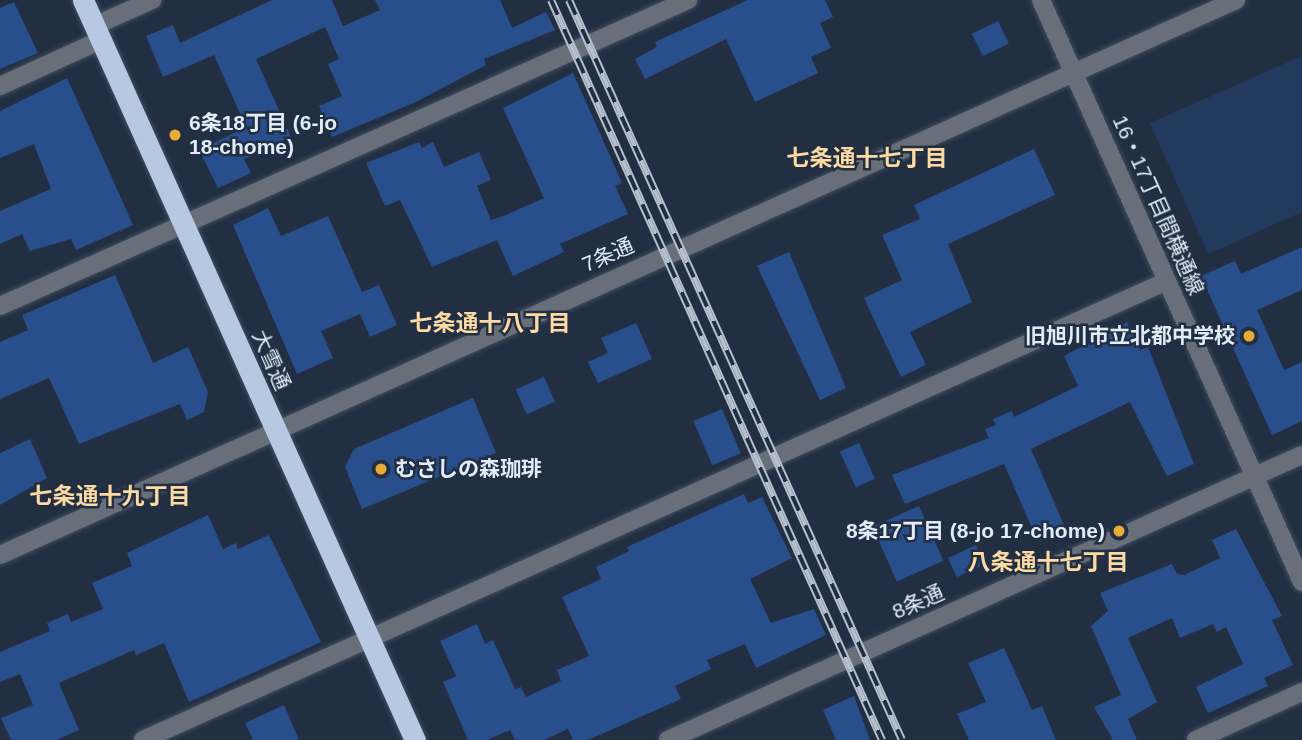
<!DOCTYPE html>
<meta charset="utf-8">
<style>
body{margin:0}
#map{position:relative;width:1302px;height:740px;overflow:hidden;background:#222f43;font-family:Arial,"Noto Sans JP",sans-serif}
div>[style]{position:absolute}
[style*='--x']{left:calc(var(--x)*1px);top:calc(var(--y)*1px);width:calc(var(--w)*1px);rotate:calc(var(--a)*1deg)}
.green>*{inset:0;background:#233a5f}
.building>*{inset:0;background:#284e8b;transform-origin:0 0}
.roads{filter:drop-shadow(0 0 2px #414d60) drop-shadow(0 0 2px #414d60)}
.minor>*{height:18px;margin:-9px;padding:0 9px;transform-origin:9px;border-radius:9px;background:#686f79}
.highway>*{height:21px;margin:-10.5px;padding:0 10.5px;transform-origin:10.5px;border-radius:10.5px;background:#b7c8e2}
.rail>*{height:8px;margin-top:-4px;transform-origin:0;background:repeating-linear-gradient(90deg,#222f43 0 16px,#b5bfcd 0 32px);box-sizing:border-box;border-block:2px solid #b5bfcd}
.dots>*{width:19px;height:19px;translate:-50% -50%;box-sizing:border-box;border:4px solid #222f43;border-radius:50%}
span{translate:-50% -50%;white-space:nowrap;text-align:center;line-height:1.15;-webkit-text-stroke:5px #222f43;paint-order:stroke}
.poi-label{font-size:21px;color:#e2ebf8;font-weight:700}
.left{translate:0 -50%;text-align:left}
.right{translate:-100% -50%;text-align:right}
.street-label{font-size:21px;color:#e2ebf8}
.neighbourhood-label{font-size:23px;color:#fcdaa3;font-weight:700}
</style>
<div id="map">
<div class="green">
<i style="clip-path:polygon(1302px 56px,1302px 212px,1208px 254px,1150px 123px)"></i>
</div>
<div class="building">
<i style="clip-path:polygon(272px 0,332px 0,343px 26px,380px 10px,375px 0,500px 0,512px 28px,546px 12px,555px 30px,484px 59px,486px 65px,416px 102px,332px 137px,319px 106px,342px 96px,328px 64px,339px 59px,325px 27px,256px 59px,291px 137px,244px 159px,251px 173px,218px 188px,199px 150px,246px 127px,214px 55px,163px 77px,146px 36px,173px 25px,180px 43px)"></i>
<i style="clip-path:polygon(748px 0,825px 0,833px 17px,820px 23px,831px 48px,811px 57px,818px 73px,755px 102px,726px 39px,645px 79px,635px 59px,657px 47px,655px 42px)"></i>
<i style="clip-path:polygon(14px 2px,38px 53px,0 69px,0 8px)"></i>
<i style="left:998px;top:21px;width:25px;height:29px;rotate:64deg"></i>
<i style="clip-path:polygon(573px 73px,622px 183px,615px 186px,628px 214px,560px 244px,564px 252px,513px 276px,497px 240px,432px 267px,400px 200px,385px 206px,366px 163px,419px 142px,422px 148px,433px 142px,444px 167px,479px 152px,491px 180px,477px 186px,491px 220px,506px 215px,544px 198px,503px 108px)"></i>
<i style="clip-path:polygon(67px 78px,133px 225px,76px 250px,71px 239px,30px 251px,22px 234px,0 244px,0 211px,51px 189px,34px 144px,0 158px,0 111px)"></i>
<i style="clip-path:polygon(1034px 149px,1055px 195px,948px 244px,972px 302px,910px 332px,926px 365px,901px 377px,864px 298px,902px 280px,882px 235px,920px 219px,914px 205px)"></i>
<i style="clip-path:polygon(268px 208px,281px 236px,328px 216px,362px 292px,379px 285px,397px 325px,370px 337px,360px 314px,321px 331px,333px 358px,297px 374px,233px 225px)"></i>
<i style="clip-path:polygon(1302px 247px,1302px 290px,1257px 310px,1284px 370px,1302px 362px,1302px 421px,1272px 435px,1201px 276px,1235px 261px,1241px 274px)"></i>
<i style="clip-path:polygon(789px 252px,846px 388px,820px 400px,757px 266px)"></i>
<i style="clip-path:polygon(115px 275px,153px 363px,188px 347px,208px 392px,204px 412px,187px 420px,180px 404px,79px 444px,49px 378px,0 399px,0 342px,28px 330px,22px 315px)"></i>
<i style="clip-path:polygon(1127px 322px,1140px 350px,1148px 347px,1194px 464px,1167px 476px,1130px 402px,1031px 449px,1064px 525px,1036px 537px,1004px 464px,905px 504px,892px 475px,989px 438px,985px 429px,996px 425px,993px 419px,1012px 411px,1014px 417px,1078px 386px,1064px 356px)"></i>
<i style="clip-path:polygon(636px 323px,652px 359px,598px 383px,588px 362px,608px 353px,601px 338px)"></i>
<i style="left:544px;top:377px;width:27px;height:31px;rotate:66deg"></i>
<i style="clip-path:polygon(473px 398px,496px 453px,362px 509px,345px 467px,354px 449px)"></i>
<i style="left:722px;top:409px;width:48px;height:31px;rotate:67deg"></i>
<i style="clip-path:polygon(30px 439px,47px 478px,0 505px,0 453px)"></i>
<i style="left:859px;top:443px;width:39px;height:21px;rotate:66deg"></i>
<i style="clip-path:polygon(744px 494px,748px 503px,762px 497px,792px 558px,750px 579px,771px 623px,814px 609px,826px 635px,756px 668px,745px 644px,707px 660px,711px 669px,675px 686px,681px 699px,588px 740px,573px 740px,568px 729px,544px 740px,515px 740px,510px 730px,487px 740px,468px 740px,443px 682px,456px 676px,440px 641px,477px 624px,485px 644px,493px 640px,515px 689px,521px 687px,526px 697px,561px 681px,557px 670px,589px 656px,562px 597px,601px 579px,596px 567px,629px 551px,627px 547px)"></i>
<i style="left:919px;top:506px;width:60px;height:51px;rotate:66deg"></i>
<i style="clip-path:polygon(208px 515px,223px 549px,236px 543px,238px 549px,269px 535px,321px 642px,189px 702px,164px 643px,136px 655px,134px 650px,59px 683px,79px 730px,57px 740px,11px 740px,1px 718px,33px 705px,20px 674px,0 682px,0 652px,50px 631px,47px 623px,68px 614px,71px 622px,103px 609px,92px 583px,132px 566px,127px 553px)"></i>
<i style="clip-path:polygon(1236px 529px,1282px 616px,1272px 620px,1293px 665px,1264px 678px,1268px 686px,1208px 713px,1196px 687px,1243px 664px,1226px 627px,1217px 632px,1213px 624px,1180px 638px,1172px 618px,1128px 638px,1157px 702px,1128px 719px,1137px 740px,1113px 740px,1094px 707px,1121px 695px,1091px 626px,1108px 611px,1100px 593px,1172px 564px,1177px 574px,1184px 575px,1220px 558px,1212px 540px)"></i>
<i style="left:976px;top:545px;width:21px;height:31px;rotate:65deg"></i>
<i style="clip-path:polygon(1004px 648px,1032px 710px,1042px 706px,1056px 740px,969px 740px,957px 714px,986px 702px,968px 663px)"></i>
<i style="clip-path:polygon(854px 696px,870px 740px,836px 740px,823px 710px)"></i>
<i style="clip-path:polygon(284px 705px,299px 740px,253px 740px,245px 723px)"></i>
</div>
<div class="roads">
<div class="minor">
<i style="--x:1041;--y:0;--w:638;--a:65.85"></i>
<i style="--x:94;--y:26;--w:64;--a:-24.1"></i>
<i style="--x:0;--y:86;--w:111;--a:-24.5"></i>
<i style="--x:0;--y:306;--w:753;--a:-23.98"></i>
<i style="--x:0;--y:555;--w:1355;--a:-24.18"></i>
<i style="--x:143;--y:740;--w:1122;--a:-24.14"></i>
<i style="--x:668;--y:740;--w:695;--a:-24.21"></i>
<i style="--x:1196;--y:740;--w:116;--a:-24.4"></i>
</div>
<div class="highway">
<i style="--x:83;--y:0;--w:811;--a:65.84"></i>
</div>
</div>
<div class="rail">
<i style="--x:551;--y:0;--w:811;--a:65.9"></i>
<i style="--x:569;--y:0;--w:811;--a:65.77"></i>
</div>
<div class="dots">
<i style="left:175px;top:135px;background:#e8ab37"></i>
<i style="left:1249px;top:336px;background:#e8ab37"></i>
<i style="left:381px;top:469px;background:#e8ab37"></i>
<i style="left:1119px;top:531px;background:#e8ab37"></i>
</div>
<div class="poi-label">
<span class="left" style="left:189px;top:135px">6条18丁目 (6-jo<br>18-chome)</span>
<span class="right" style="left:1235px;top:336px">旧旭川市立北都中学校</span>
<span class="left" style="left:395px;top:469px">むさしの森珈琲</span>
<span class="right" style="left:1105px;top:531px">8条17丁目 (8-jo 17-chome)</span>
</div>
<div class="street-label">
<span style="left:1158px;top:205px;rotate:66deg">16・17丁目間横通線</span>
<span style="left:608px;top:255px;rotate:-24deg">7条通</span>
<span style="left:271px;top:360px;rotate:66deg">大雪通</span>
<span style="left:918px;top:602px;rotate:-24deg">8条通</span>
</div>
<div class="neighbourhood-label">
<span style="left:867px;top:158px">七条通十七丁目</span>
<span style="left:490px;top:323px">七条通十八丁目</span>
<span style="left:110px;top:496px">七条通十九丁目</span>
<span style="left:1048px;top:562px">八条通十七丁目</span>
</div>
</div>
